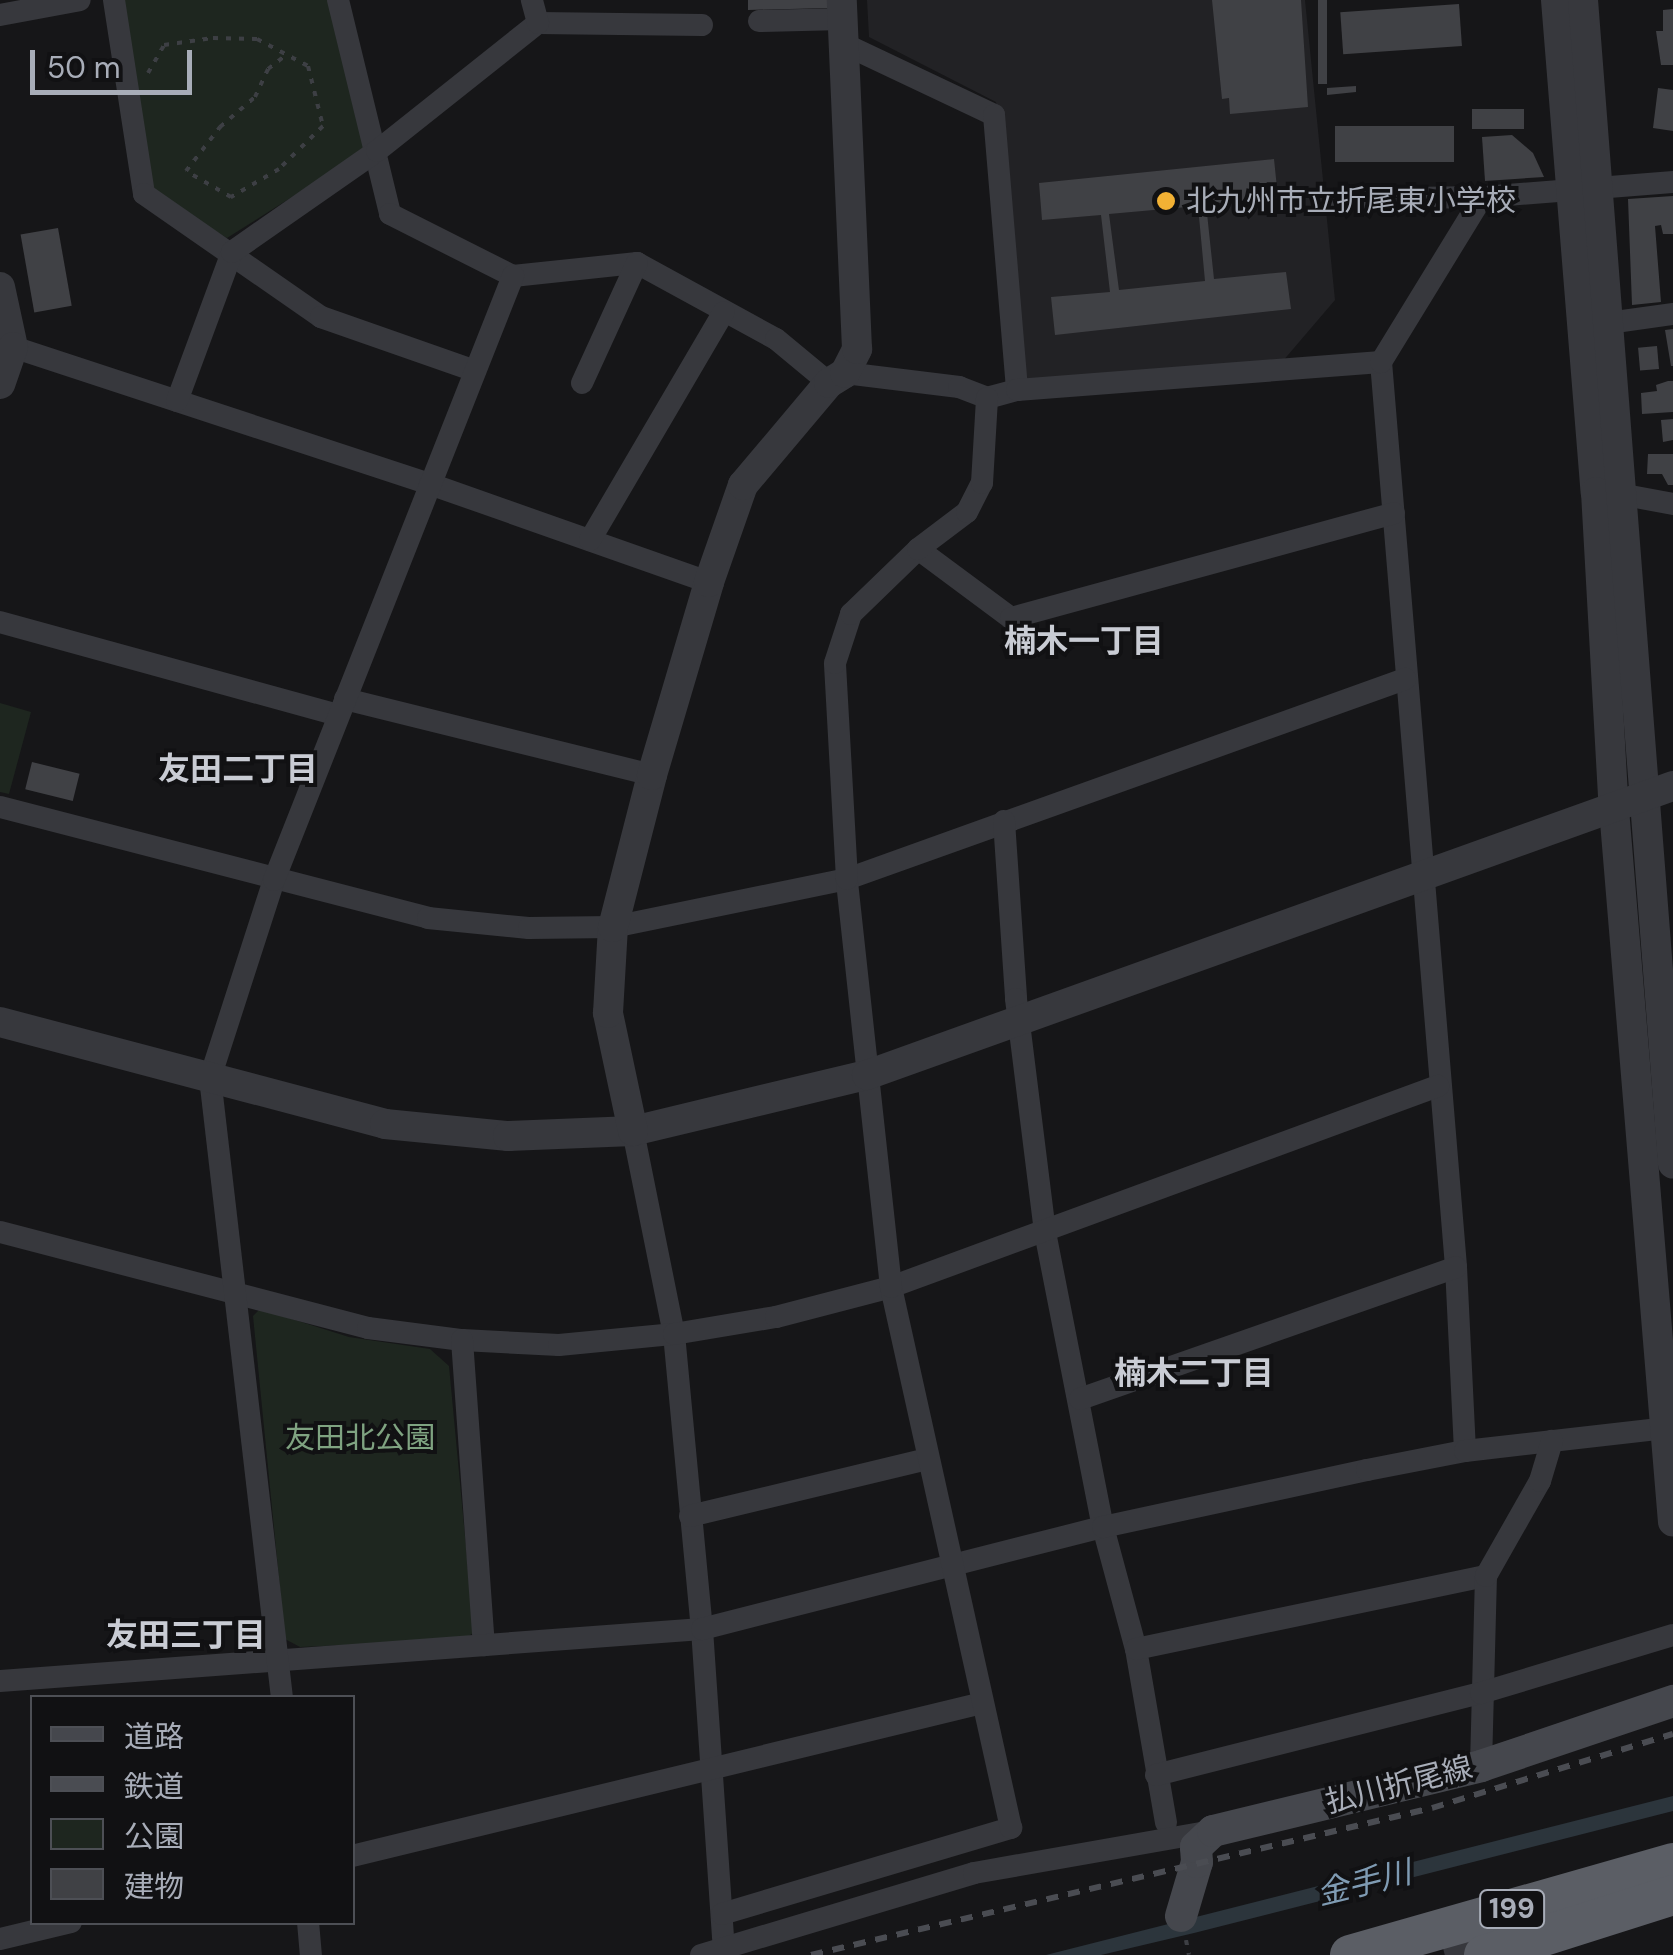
<!DOCTYPE html>
<meta charset="utf-8">
<style>
body{margin:0}
#map{position:relative;width:1673px;height:1955px;overflow:hidden;background:#161618;font-family:"DM Sans","Noto Sans JP",sans-serif}
div>[style]{position:absolute}
[style*='--x']{left:calc(var(--x)*1px);top:calc(var(--y)*1px);width:calc(var(--w)*1px);rotate:calc(var(--a)*1deg)}
.built>*{inset:0;background:#222225}
.green>*{inset:0;background:#1e261f}
.water>*{inset:0;background:#2c353c}
.building>*{inset:0;background:#404145;transform-origin:0 0}
.path>*{height:4px;margin-top:-2px;transform-origin:0;background:repeating-linear-gradient(90deg,#3d3f44 0 5px,transparent 0 13px)}
.minor>*{height:22px;margin:-11px;padding:0 11px;transform-origin:11px;border-radius:11px;background:#37383d}
.tertiary>*{height:30px;margin:-15px;padding:0 15px;transform-origin:15px;border-radius:15px;background:#37383d}
.secondary>*{height:32px;margin:-16px;padding:0 16px;transform-origin:16px;border-radius:16px;background:#45474d}
.trunk>*{height:40px;margin:-20px;padding:0 20px;transform-origin:20px;border-radius:20px;background:#5b5e65}
.rail>*{height:6px;margin-top:-3px;transform-origin:0;background:repeating-linear-gradient(90deg,#4a4c52 0 12px,transparent 0 22px)}
.dots>*{width:28px;height:28px;translate:-50% -50%;box-sizing:border-box;border:5px solid #111113;border-radius:50%}
span{translate:-50% -50%;white-space:nowrap;text-align:center;line-height:1.15;-webkit-text-stroke:8px #111113;paint-order:stroke}
.shield-label span{padding:2px 8px;background:#111113;border:2px solid;border-radius:8px;-webkit-text-stroke-width:0}
.shield-label{font-size:28px;color:#a8adb8;font-weight:700}
.poi-label{font-size:30px;color:#a8adb8}
.left{translate:0 -50%;text-align:left}
.park-label{font-size:30px;color:#7fa381}
.street-label{font-size:30px;color:#a8adb8}
.neighbourhood-label{font-size:32px;color:#c9ccd4;font-weight:700}
.water-label{font-size:32px;color:#7f9bb3;font-style:italic}
.legend{position:absolute;left:30px;top:1695px;width:325px;height:230px;box-sizing:border-box;background:#111113;border:2px solid #4d4f55;margin:0;padding:12px 18px;list-style:none;font-size:30px;color:#a8adb8}
.legend li{display:flex;align-items:center;gap:20px;height:50px}
.legend b{width:50px;border:2px solid #4d4f55}
.scale{position:absolute;left:30px;top:50px;width:162px;height:45px;box-sizing:border-box;border:5px solid #a8adb8;border-top:0;padding-left:12px;font-size:30px;line-height:35px;white-space:nowrap;color:#a8adb8;-webkit-text-stroke:8px #111113;paint-order:stroke}
</style>
<div id="map">
<div class="built">
<i style="clip-path:polygon(867px 0,1305px 0,1335px 300px,1282px 362px,1025px 382px,996px 102px,869px 37px)"></i>
</div>
<div class="green">
<i style="clip-path:polygon(121px 0,329px 0,368px 149px,227px 238px,148px 191px)"></i>
<i style="clip-path:polygon(0 703px,31px 712px,9px 794px,0 792px)"></i>
<i style="clip-path:polygon(260px 1309px,349px 1337px,430px 1349px,449px 1366px,474px 1632px,464px 1640px,300px 1647px,285px 1639px,253px 1316px)"></i>
</div>
<div class="water">
<i style="clip-path:polygon(1673px 1796px,1673px 1811px,1194px 1933px,1101px 1955px,1046px 1955px)"></i>
</div>
<div class="building">
<i style="clip-path:polygon(748px 0,827px 0,828px 8px,748px 10px)"></i>
<i style="clip-path:polygon(1212px 0,1301px 0,1308px 107px,1230px 114px,1229px 98px,1222px 99px)"></i>
<i style="left:1318px;top:0;width:9px;height:84px"></i>
<i style="left:1459px;top:4px;width:42px;height:119px;rotate:86deg"></i>
<i style="clip-path:polygon(1673px 9px,1673px 65px,1661px 65px,1656px 31px,1663px 31px,1663px 10px)"></i>
<i style="clip-path:polygon(1356px 86px,1356px 92px,1327px 95px,1327px 88px)"></i>
<i style="clip-path:polygon(1658px 88px,1673px 90px,1673px 131px,1653px 128px)"></i>
<i style="left:1524px;top:109px;width:20px;height:52px;rotate:90deg"></i>
<i style="left:1454px;top:126px;width:36px;height:119px;rotate:90deg"></i>
<i style="clip-path:polygon(1512px 135px,1533px 153px,1544px 177px,1485px 181px,1482px 137px)"></i>
<i style="clip-path:polygon(evenodd,1274px 159px,1278px 198px,1206px 204px,1214px 279px,1286px 272px,1291px 309px,1055px 335px,1051px 297px,1110px 292px,1101px 215px,1042px 220px,1039px 183px,1274px 159px,1198px 206px,1205px 281px,1119px 290px,1109px 214px,1198px 206px)"></i>
<i style="clip-path:polygon(1673px 196px,1673px 234px,1663px 234px,1661px 225px,1655px 226px,1661px 302px,1632px 305px,1628px 199px)"></i>
<i style="left:58px;top:228px;width:79px;height:38px;rotate:80deg"></i>
<i style="clip-path:polygon(1673px 329px,1673px 366px,1671px 366px,1665px 330px)"></i>
<i style="left:1657px;top:346px;width:23px;height:19px;rotate:85deg"></i>
<i style="clip-path:polygon(1668px 381px,1673px 381px,1673px 412px,1642px 414px,1641px 393px,1657px 391px,1656px 385px)"></i>
<i style="clip-path:polygon(1673px 419px,1673px 440px,1663px 442px,1661px 420px)"></i>
<i style="clip-path:polygon(1648px 454px,1673px 454px,1673px 485px,1668px 485px,1662px 474px,1647px 474px)"></i>
<i style="left:32px;top:762px;width:49px;height:28px;rotate:14deg"></i>
</div>
<div class="path">
<i style="--x:148;--y:73;--w:32;--a:-60"></i>
<i style="--x:164;--y:45;--w:49;--a:-8.1"></i>
<i style="--x:213;--y:38;--w:44;--a:1.3"></i>
<i style="--x:257;--y:39;--w:58;--a:27.9"></i>
<i style="--x:308;--y:66;--w:62;--a:76"></i>
<i style="--x:323;--y:126;--w:62;--a:135.7"></i>
<i style="--x:279;--y:169;--w:56;--a:149.7"></i>
<i style="--x:231;--y:197;--w:52;--a:-150"></i>
<i style="--x:186;--y:171;--w:56;--a:-52.3"></i>
<i style="--x:220;--y:127;--w:46;--a:-40.6"></i>
<i style="--x:255;--y:97;--w:31;--a:-65"></i>
<i style="--x:268;--y:69;--w:23;--a:-38"></i>
<i style="--x:1186;--y:1940;--w:15;--a:79"></i>
</div>
<div class="minor">
<i style="--x:114;--y:0;--w:196;--a:81.2"></i>
<i style="--x:144;--y:194;--w:216;--a:34.8"></i>
<i style="--x:321;--y:317;--w:163;--a:19.3"></i>
<i style="--x:338;--y:0;--w:220;--a:76.3"></i>
<i style="--x:390;--y:214;--w:138;--a:26.8"></i>
<i style="--x:513;--y:276;--w:125;--a:-6"></i>
<i style="--x:637;--y:263;--w:158;--a:28.7"></i>
<i style="--x:776;--y:339;--w:69;--a:39.7"></i>
<i style="--x:0;--y:15;--w:81;--a:-10.6"></i>
<i style="--x:759;--y:21;--w:84;--a:-1.4"></i>
<i style="--x:538;--y:23;--w:164;--a:0.7"></i>
<i style="--x:844;--y:44;--w:166;--a:25.3"></i>
<i style="--x:994;--y:115;--w:276;--a:85.2"></i>
<i style="--x:1333;--y:199;--w:149;--a:-0.8"></i>
<i style="--x:1608;--y:323;--w:66;--a:-7.9"></i>
<i style="--x:1;--y:347;--w:12;--a:0"></i>
<i style="--x:13;--y:347;--w:439;--a:18.2"></i>
<i style="--x:430;--y:484;--w:296;--a:19.4"></i>
<i style="--x:1381;--y:362;--w:908;--a:85.26"></i>
<i style="--x:1456;--y:1267;--w:184;--a:87.2"></i>
<i style="--x:845;--y:373;--w:115;--a:7"></i>
<i style="--x:959;--y:387;--w:30;--a:21"></i>
<i style="--x:987;--y:398;--w:31;--a:-15"></i>
<i style="--x:1017;--y:390;--w:365;--a:-4.4"></i>
<i style="--x:1381;--y:362;--w:193;--a:-58.5"></i>
<i style="--x:1482;--y:197;--w:192;--a:-4.5"></i>
<i style="--x:582;--y:383;--w:132;--a:-65.4"></i>
<i style="--x:177;--y:401;--w:159;--a:-69.7"></i>
<i style="--x:232;--y:252;--w:177;--a:-34.9"></i>
<i style="--x:377;--y:151;--w:206;--a:-38.5"></i>
<i style="--x:538;--y:23;--w:24;--a:-105"></i>
<i style="--x:1625;--y:495;--w:49;--a:10.6"></i>
<i style="--x:590;--y:540;--w:264;--a:-59.6"></i>
<i style="--x:918;--y:549;--w:116;--a:36.6"></i>
<i style="--x:1011;--y:618;--w:397;--a:-15.3"></i>
<i style="--x:0;--y:622;--w:351;--a:15.4"></i>
<i style="--x:345;--y:699;--w:316;--a:13.9"></i>
<i style="--x:0;--y:807;--w:442;--a:14.5"></i>
<i style="--x:428;--y:918;--w:101;--a:5.7"></i>
<i style="--x:529;--y:928;--w:84;--a:-0.7"></i>
<i style="--x:613;--y:927;--w:239;--a:-11.6"></i>
<i style="--x:847;--y:879;--w:593;--a:-19.72"></i>
<i style="--x:1004;--y:821;--w:178;--a:86.1"></i>
<i style="--x:1016;--y:999;--w:235;--a:82.9"></i>
<i style="--x:1045;--y:1232;--w:301;--a:78.9"></i>
<i style="--x:1103;--y:1527;--w:126;--a:74.9"></i>
<i style="--x:1136;--y:1649;--w:176;--a:80.2"></i>
<i style="--x:633;--y:1131;--w:207;--a:78.6"></i>
<i style="--x:674;--y:1334;--w:296;--a:84.6"></i>
<i style="--x:702;--y:1629;--w:321;--a:86.1"></i>
<i style="--x:0;--y:1232;--w:380;--a:14.6"></i>
<i style="--x:368;--y:1328;--w:95;--a:7.3"></i>
<i style="--x:462;--y:1340;--w:97;--a:3"></i>
<i style="--x:559;--y:1345;--w:116;--a:-5.5"></i>
<i style="--x:674;--y:1334;--w:103;--a:-9.5"></i>
<i style="--x:776;--y:1317;--w:119;--a:-14.6"></i>
<i style="--x:891;--y:1287;--w:583;--a:-20.18"></i>
<i style="--x:462;--y:1340;--w:306;--a:85.9"></i>
<i style="--x:1080;--y:1399;--w:398;--a:-19.3"></i>
<i style="--x:690;--y:1516;--w:244;--a:-13.5"></i>
<i style="--x:1136;--y:1649;--w:358;--a:-11.8"></i>
<i style="--x:0;--y:1681;--w:704;--a:-4.24"></i>
<i style="--x:702;--y:1629;--w:414;--a:-14.3"></i>
<i style="--x:1103;--y:1527;--w:270;--a:-12.2"></i>
<i style="--x:1367;--y:1470;--w:100;--a:-11"></i>
<i style="--x:1465;--y:1451;--w:202;--a:-6.5"></i>
<i style="--x:282;--y:1698;--w:624;--a:-96.62"></i>
<i style="--x:210;--y:1078;--w:208;--a:-72.1"></i>
<i style="--x:274;--y:880;--w:650;--a:-68.41"></i>
<i style="--x:1481;--y:1766;--w:190;--a:-88.5"></i>
<i style="--x:1486;--y:1576;--w:109;--a:-60.4"></i>
<i style="--x:1540;--y:1481;--w:42;--a:-73.3"></i>
<i style="--x:1156;--y:1775;--w:335;--a:-14.2"></i>
<i style="--x:1481;--y:1693;--w:201;--a:-16.8"></i>
<i style="--x:352;--y:1856;--w:648;--a:-13.65"></i>
<i style="--x:722;--y:1914;--w:302;--a:-16.6"></i>
<i style="--x:1011;--y:1828;--w:554;--a:-102.51"></i>
<i style="--x:891;--y:1287;--w:410;--a:-96.2"></i>
<i style="--x:847;--y:879;--w:216;--a:-93.2"></i>
<i style="--x:835;--y:663;--w:52;--a:-71.9"></i>
<i style="--x:851;--y:614;--w:93;--a:-44.1"></i>
<i style="--x:918;--y:549;--w:61;--a:-37.1"></i>
<i style="--x:967;--y:512;--w:33;--a:-63"></i>
<i style="--x:982;--y:483;--w:85;--a:-86.6"></i>
<i style="--x:308;--y:1922;--w:33;--a:85"></i>
<i style="--x:0;--y:1939;--w:73;--a:-13.5"></i>
<i style="--x:701;--y:1955;--w:285;--a:-16.7"></i>
<i style="--x:974;--y:1873;--w:243;--a:-10"></i>
</div>
<div class="tertiary">
<i style="--x:1556;--y:0;--w:494;--a:85.4"></i>
<i style="--x:1596;--y:492;--w:318;--a:86.8"></i>
<i style="--x:1614;--y:809;--w:715;--a:85.27"></i>
<i style="--x:1583;--y:0;--w:1167;--a:85.58"></i>
<i style="--x:0;--y:287;--w:61;--a:77.8"></i>
<i style="--x:13;--y:347;--w:39;--a:109"></i>
<i style="--x:0;--y:1022;--w:398;--a:14.8"></i>
<i style="--x:385;--y:1124;--w:124;--a:5.6"></i>
<i style="--x:508;--y:1136;--w:125;--a:-2.3"></i>
<i style="--x:633;--y:1131;--w:241;--a:-13.5"></i>
<i style="--x:867;--y:1075;--w:856;--a:-19.73"></i>
<i style="--x:633;--y:1131;--w:121;--a:-102"></i>
<i style="--x:608;--y:1013;--w:86;--a:-86.7"></i>
<i style="--x:613;--y:927;--w:157;--a:-75.6"></i>
<i style="--x:652;--y:775;--w:201;--a:-73.5"></i>
<i style="--x:709;--y:582;--w:103;--a:-70.7"></i>
<i style="--x:743;--y:485;--w:133;--a:-49.9"></i>
<i style="--x:829;--y:383;--w:19;--a:-32"></i>
<i style="--x:845;--y:373;--w:27;--a:-63"></i>
<i style="--x:857;--y:349;--w:349;--a:-92.5"></i>
<i style="--x:1453;--y:1926;--w:30;--a:76"></i>
</div>
<div class="secondary">
<i style="--x:1181;--y:1916;--w:56;--a:-73.5"></i>
<i style="--x:1197;--y:1862;--w:15;--a:-94"></i>
<i style="--x:1196;--y:1847;--w:23;--a:-43"></i>
<i style="--x:1213;--y:1831;--w:276;--a:-13.6"></i>
<i style="--x:1481;--y:1766;--w:203;--a:-18.7"></i>
</div>
<div class="trunk">
<i style="--x:1350;--y:1955;--w:336;--a:-15.9"></i>
<i style="--x:1484;--y:1955;--w:198;--a:-17.6"></i>
</div>
<div class="rail">
<i style="--x:811;--y:1955;--w:638;--a:-13.32"></i>
<i style="--x:1432;--y:1808;--w:252;--a:-17.1"></i>
</div>
<div class="dots">
<i style="left:1166px;top:201px;background:#f2b134"></i>
</div>
<div class="shield-label">
<span style="left:1512px;top:1909px">199</span>
</div>
<div class="poi-label">
<span class="left" style="left:1186px;top:201px">北九州市立折尾東小学校</span>
</div>
<div class="park-label">
<span style="left:360px;top:1438px">友田北公園</span>
</div>
<div class="street-label">
<span style="left:1399px;top:1785px;rotate:-14deg">払川折尾線</span>
</div>
<div class="neighbourhood-label">
<span style="left:1084px;top:641px">楠木一丁目</span>
<span style="left:238px;top:769px">友田二丁目</span>
<span style="left:1194px;top:1373px">楠木二丁目</span>
<span style="left:186px;top:1635px">友田三丁目</span>
</div>
<div class="water-label">
<span style="left:1364px;top:1883px;rotate:-14deg">金手川</span>
</div>
<ul class="legend">
<li><b style="height:12px;background:#45474d"></b>道路</li>
<li><b style="height:12px;background:#4a4c52"></b>鉄道</li>
<li><b style="height:28px;background:#1e261f"></b>公園</li>
<li><b style="height:28px;background:#404145"></b>建物</li>
</ul>
<div class="scale">50 m</div>
</div>
